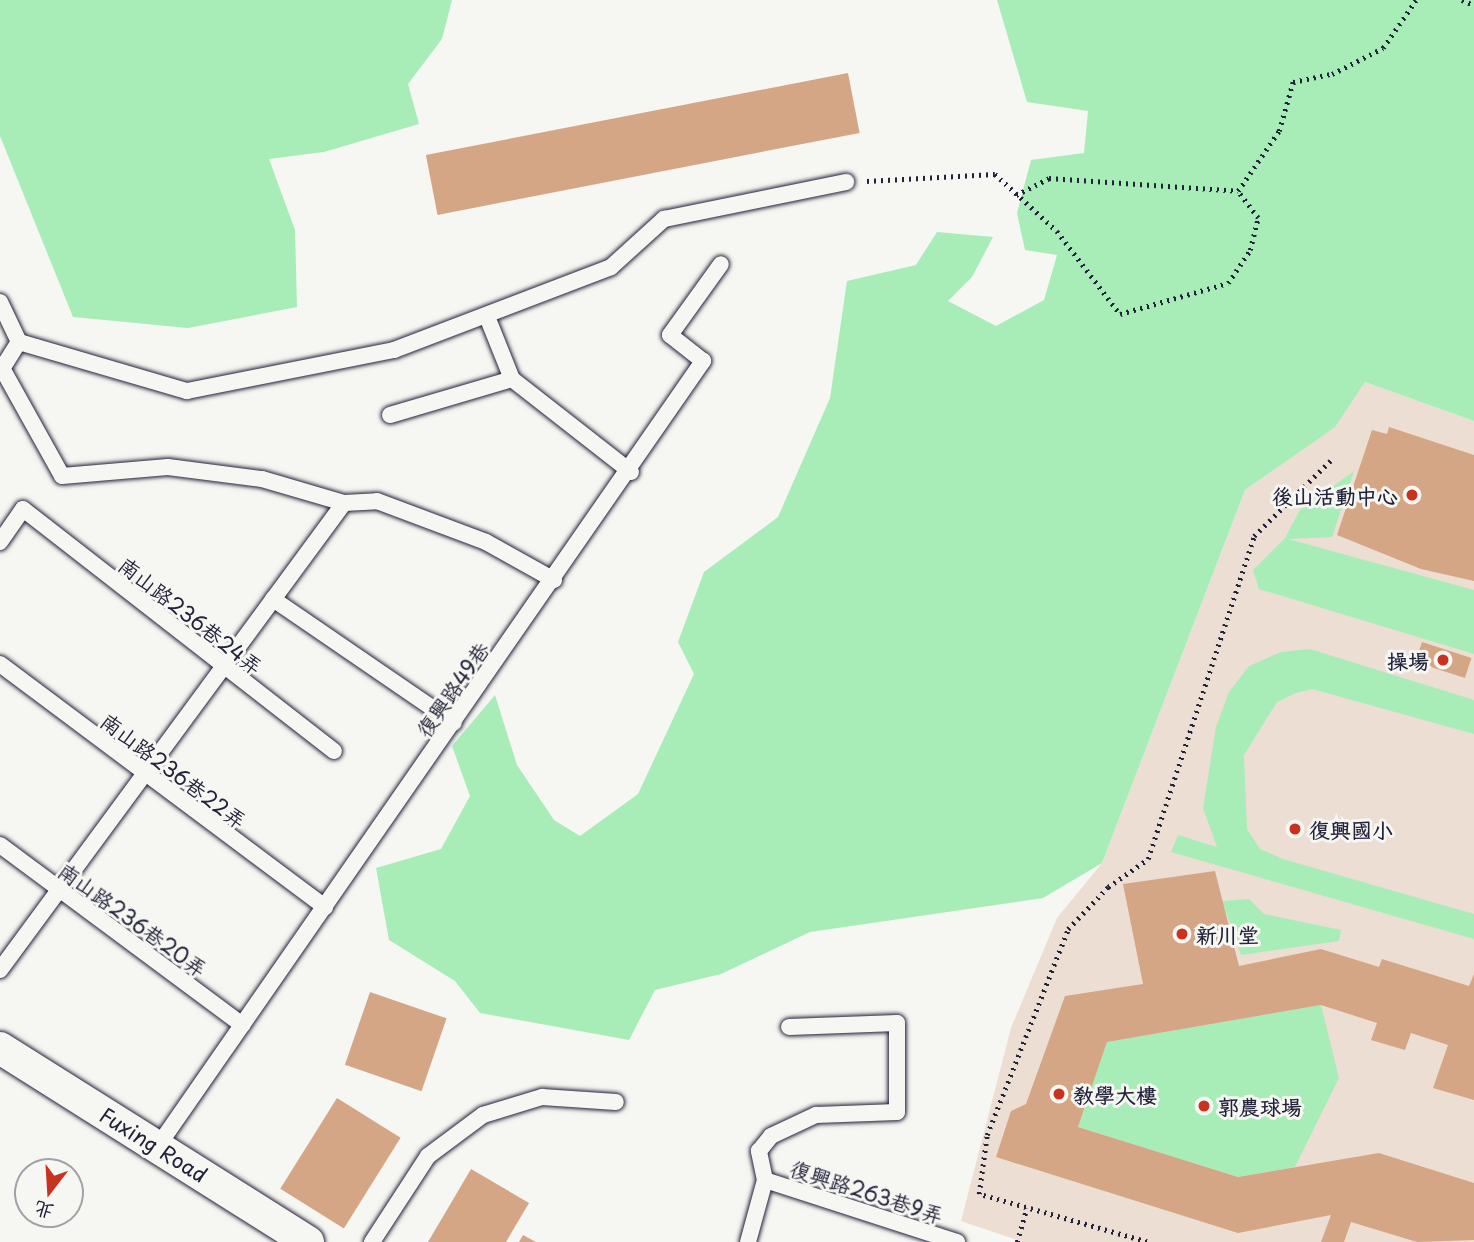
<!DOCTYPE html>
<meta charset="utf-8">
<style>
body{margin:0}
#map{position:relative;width:1474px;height:1242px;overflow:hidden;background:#f6f6f2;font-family:"Playpen Sans","LXGW WenKai TC",sans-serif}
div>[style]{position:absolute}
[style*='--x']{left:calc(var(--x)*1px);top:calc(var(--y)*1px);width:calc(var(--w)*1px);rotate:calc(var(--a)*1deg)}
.built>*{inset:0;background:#ecded2}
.green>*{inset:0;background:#a8edb7}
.building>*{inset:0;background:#d4a686;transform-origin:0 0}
.path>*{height:4.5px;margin-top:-2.25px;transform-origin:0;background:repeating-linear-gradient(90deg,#22223b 0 2px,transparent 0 7px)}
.roads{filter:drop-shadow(0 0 2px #22223b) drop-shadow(0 0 2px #22223b)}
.lane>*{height:16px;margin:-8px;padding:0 8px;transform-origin:8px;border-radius:8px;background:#f6f6f2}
.street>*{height:32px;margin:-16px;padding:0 16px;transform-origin:16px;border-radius:16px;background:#f6f6f2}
.dots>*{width:19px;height:19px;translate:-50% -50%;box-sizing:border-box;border:4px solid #f6f6f2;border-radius:50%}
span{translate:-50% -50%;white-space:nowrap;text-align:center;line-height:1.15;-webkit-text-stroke:6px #f6f6f2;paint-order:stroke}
.poi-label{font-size:21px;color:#22223b;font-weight:700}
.right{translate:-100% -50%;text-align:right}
.left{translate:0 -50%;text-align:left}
.street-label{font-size:21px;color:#22223b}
.north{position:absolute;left:14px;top:1158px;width:70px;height:70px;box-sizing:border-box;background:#f6f6f2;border:2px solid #a1a1a9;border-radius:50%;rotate:197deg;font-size:19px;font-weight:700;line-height:28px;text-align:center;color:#22223b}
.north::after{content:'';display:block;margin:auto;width:24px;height:32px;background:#c8321e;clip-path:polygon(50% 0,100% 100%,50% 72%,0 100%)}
</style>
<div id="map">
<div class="built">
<i style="clip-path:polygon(1365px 382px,1474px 421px,1474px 1242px,1023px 1242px,961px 1221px,1011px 1028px,1057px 918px,1102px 863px,1245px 490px,1334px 427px)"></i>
</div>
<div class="green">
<i style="clip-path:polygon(0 0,452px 0,442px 39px,408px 84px,419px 124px,324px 152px,269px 159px,295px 230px,297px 307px,188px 328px,73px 317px,0 136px)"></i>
<i style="clip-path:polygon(997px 0,1474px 0,1474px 421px,1365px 382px,1335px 427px,1245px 490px,1102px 863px,1043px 898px,810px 932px,721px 974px,655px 990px,629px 1040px,480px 1013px,455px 981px,389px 940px,376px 868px,441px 849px,470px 796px,452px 746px,495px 695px,517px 765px,554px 820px,580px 836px,638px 794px,694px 674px,678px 642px,704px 572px,778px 517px,830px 398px,847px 281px,916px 265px,937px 232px,993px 237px,972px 277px,948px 301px,996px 326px,1044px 300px,1057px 255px,1025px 250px,1017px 213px,1031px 160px,1084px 153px,1088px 111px,1027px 102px)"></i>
<i style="clip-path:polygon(1354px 471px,1332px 537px,1288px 539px,1474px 590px,1474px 654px,1259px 589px,1253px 570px,1285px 538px,1300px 510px)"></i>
<i style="clip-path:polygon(1310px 649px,1474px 700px,1474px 734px,1312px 689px,1296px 693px,1277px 702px,1244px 755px,1247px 829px,1260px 849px,1283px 859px,1474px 914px,1474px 939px,1171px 852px,1178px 835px,1217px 847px,1203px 808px,1216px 727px,1229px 692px,1249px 666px,1281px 652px)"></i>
<i style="clip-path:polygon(1249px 899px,1264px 914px,1341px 930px,1339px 941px,1241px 955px,1222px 901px)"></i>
<i style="clip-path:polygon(1321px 1005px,1339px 1078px,1295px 1167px,1238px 1177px,1078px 1127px,1107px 1042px)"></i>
</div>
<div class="building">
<i style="left:848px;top:73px;width:61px;height:430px;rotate:79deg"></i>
<i style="clip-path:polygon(1389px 427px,1474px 455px,1474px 581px,1421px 569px,1337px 535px,1372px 430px,1387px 434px)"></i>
<i style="left:1422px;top:642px;width:52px;height:21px;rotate:18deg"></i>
<i style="clip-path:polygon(1215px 871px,1239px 966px,1321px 949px,1379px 967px,1382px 959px,1469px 986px,1474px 974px,1474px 1100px,1433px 1088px,1448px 1045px,1411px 1033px,1405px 1050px,1371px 1040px,1377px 1023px,1321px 1005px,1107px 1042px,1078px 1127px,1238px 1177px,1379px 1153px,1474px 1183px,1474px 1240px,1417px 1242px,1351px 1222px,1344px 1242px,1321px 1242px,1331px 1215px,1238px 1233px,996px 1157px,1011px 1111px,1026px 1104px,1065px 996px,1143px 984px,1123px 884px)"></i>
<i style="left:370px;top:992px;width:81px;height:77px;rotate:19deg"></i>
<i style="left:337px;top:1098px;width:75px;height:107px;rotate:32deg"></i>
<i style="clip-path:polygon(471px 1169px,529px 1203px,506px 1242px,428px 1242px)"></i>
<i style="clip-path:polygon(523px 1235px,536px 1242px,519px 1242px)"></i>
</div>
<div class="path">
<i style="--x:1462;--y:0;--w:13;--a:23"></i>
<i style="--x:867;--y:181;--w:128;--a:-3.1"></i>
<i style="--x:995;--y:174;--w:84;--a:42.6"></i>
<i style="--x:1057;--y:231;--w:104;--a:52.8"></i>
<i style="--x:1120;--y:314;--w:112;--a:-16"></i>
<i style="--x:1228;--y:283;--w:40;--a:-56"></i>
<i style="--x:1250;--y:250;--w:33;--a:-76"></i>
<i style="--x:1258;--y:218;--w:34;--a:-127"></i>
<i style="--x:1238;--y:191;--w:73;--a:-55.7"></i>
<i style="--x:1279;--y:131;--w:51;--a:-74.1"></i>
<i style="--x:1293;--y:82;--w:40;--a:-12"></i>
<i style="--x:1332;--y:74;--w:57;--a:-27"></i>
<i style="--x:1383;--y:48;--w:58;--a:-55.5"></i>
<i style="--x:1016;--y:195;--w:37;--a:-27"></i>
<i style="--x:1049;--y:178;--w:189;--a:3.9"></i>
<i style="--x:1017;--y:1242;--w:35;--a:-74"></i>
<i style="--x:1147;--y:1242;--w:175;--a:-164.1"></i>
<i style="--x:979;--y:1194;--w:60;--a:-82.3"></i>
<i style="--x:987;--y:1135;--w:221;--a:-68.5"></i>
<i style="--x:1068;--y:929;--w:58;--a:-46.4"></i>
<i style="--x:1108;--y:887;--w:49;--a:-35"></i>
<i style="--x:1148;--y:859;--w:340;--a:-71.8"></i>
<i style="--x:1254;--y:536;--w:111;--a:-44.6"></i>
</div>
<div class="roads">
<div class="lane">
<i style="--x:0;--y:302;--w:44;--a:64.6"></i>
<i style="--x:488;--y:319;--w:65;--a:68.2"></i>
<i style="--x:512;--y:379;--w:151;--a:38"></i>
<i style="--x:3;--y:370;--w:121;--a:60.9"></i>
<i style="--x:62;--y:476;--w:106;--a:-4.9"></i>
<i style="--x:168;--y:467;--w:95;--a:7.3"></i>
<i style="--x:262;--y:479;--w:85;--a:16.3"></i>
<i style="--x:344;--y:503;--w:33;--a:-3"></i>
<i style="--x:377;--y:501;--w:116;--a:20.6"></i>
<i style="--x:486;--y:542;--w:78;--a:29.2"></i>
<i style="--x:0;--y:372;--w:36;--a:-58"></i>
<i style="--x:19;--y:342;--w:175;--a:16.3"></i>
<i style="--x:187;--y:391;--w:211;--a:-11.2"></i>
<i style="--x:394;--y:350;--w:232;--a:-20.9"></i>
<i style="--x:611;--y:267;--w:72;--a:-42.2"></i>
<i style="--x:664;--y:219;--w:186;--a:-11.5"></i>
<i style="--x:390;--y:415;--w:127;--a:-16.4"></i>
<i style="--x:0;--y:542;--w:40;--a:-55.1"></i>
<i style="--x:23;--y:509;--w:394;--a:37.9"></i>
<i style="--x:273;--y:599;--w:219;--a:34.4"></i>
<i style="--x:0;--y:664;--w:406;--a:36.8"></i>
<i style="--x:0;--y:845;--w:302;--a:36.6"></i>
<i style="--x:0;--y:970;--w:580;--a:-53.62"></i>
<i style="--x:158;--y:1146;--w:956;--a:-55.23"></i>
<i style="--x:703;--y:361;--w:42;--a:-141.8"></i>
<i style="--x:670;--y:335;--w:87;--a:-54.3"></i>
<i style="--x:765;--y:1180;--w:202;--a:17.9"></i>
<i style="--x:372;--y:1242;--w:103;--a:-56.9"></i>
<i style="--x:428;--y:1156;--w:69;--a:-36.7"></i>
<i style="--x:483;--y:1115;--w:62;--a:-17"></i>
<i style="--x:542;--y:1097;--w:74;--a:3.9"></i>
<i style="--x:748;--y:1242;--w:64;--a:-74.7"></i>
<i style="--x:765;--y:1180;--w:30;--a:-102"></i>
<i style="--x:759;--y:1151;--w:19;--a:-51"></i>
<i style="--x:771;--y:1136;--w:50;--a:-25"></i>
<i style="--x:816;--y:1115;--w:81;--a:-2.1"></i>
<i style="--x:897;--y:1112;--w:89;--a:-90"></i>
<i style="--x:897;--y:1023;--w:108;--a:177.9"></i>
</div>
<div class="street">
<i style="--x:0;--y:1048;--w:364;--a:32.2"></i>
</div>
</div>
<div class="dots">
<i style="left:1412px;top:495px;background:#c8321e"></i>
<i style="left:1443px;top:660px;background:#c8321e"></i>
<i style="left:1295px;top:829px;background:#c8321e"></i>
<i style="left:1182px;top:934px;background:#c8321e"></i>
<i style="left:1059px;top:1094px;background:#c8321e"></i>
<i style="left:1204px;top:1106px;background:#c8321e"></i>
</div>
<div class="poi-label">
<span class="right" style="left:1398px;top:495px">後山活動中心</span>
<span class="right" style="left:1429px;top:660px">操場</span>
<span class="left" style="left:1309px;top:829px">復興國小</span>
<span class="left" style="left:1196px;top:934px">新川堂</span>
<span class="left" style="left:1073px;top:1094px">教學大樓</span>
<span class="left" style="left:1218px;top:1106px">郭農球場</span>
</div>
<div class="street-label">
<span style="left:191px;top:615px;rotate:38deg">南山路236巷24弄</span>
<span style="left:452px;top:689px;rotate:-55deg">復興路49巷</span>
<span style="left:174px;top:770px;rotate:37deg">南山路236巷22弄</span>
<span style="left:133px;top:919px;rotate:36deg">南山路236巷20弄</span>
<span style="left:154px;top:1144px;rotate:32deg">Fuxing Road</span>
<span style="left:867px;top:1191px;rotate:18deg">復興路263巷9弄</span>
</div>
<div class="north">北</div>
</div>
